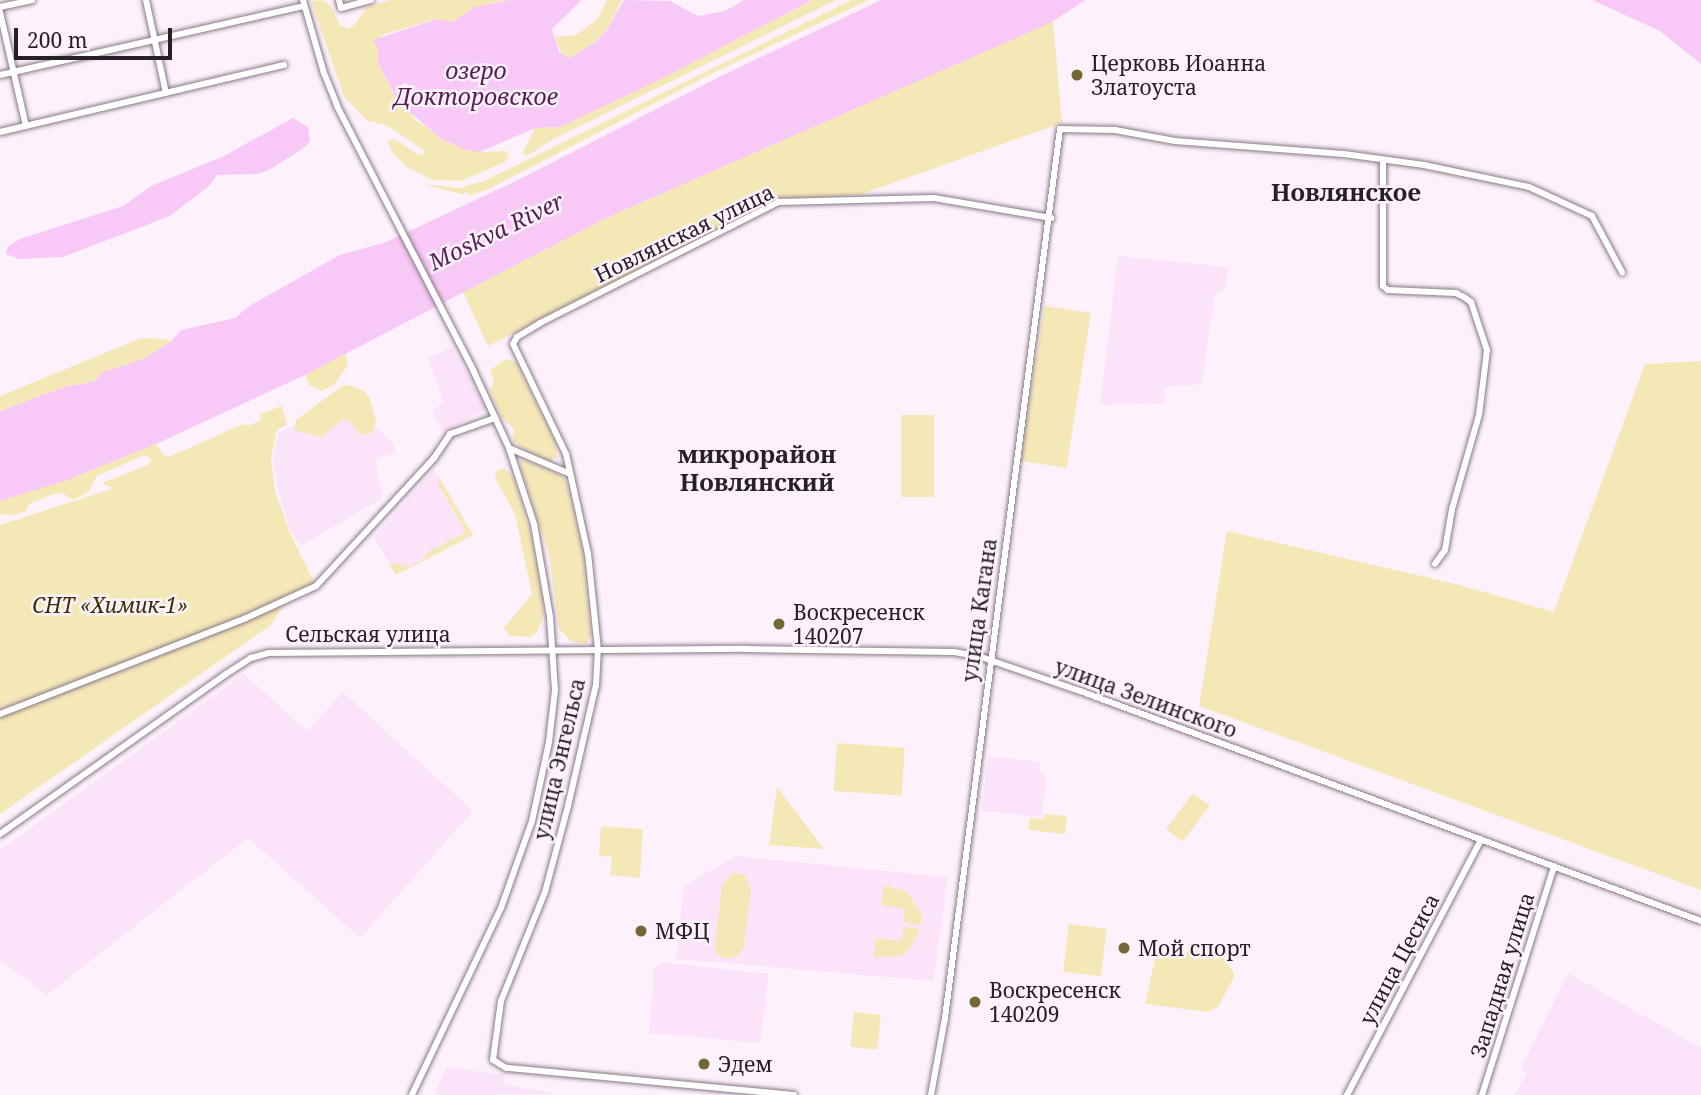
<!DOCTYPE html>
<meta charset="utf-8">
<style>
body{margin:0}
#map{position:relative;width:1701px;height:1095px;overflow:hidden;background:#fdf2fc;font-family:"Noto Serif",serif}
div>[style]{position:absolute}
[style*='--x']{left:calc(var(--x)*1px);top:calc(var(--y)*1px);width:calc(var(--w)*1px);rotate:calc(var(--a)*1deg)}
.built>*{inset:0;background:#fbe3fa}
.green>*{inset:0;background:#f5e8b7;transform-origin:0 0}
.water>*{inset:0;background:#f8c9f6}
.roads{filter:drop-shadow(0 0 2px #897988) drop-shadow(0 0 2px #897988)}
.minor>*{height:6px;margin:-3px;padding:0 3px;transform-origin:3px;border-radius:3px;background:#fff}
.dots>*{width:19px;height:19px;translate:-50% -50%;box-sizing:border-box;border:4px solid #fdf2fc;border-radius:50%}
span{translate:-50% -50%;white-space:nowrap;text-align:center;line-height:1.15;-webkit-text-stroke:5px #fdf2fc;paint-order:stroke}
.poi-label{font-size:21px;color:#272026}
.left{translate:0 -50%;text-align:left}
.street-label{font-size:21px;color:#272026}
.park-label{font-size:21px;color:#3b2f00;font-style:italic}
.water-label{font-size:23px;color:#551f55;font-style:italic}
.quarter-label{font-size:24px;color:#272026;font-weight:700}
.scale{position:absolute;left:14px;top:28px;width:158px;height:32px;box-sizing:border-box;border:4px solid #272026;border-top:0;padding-left:9px;font-size:21px;line-height:24px;white-space:nowrap;color:#272026;-webkit-text-stroke:5px #fdf2fc;paint-order:stroke}
</style>
<div id="map">
<div class="built">
<i style="clip-path:polygon(1118px 256px,1228px 267px,1226px 289px,1215px 293px,1202px 384px,1165px 387px,1164px 404px,1100px 405px)"></i>
<i style="clip-path:polygon(452px 347px,487px 408px,444px 432px,432px 412px,443px 402px,428px 358px)"></i>
<i style="clip-path:polygon(351px 400px,393px 444px,396px 453px,376px 458px,382px 498px,301px 546px,290px 531px,278px 491px,273px 458px,278px 433px)"></i>
<i style="clip-path:polygon(434px 470px,473px 535px,396px 575px,374px 537px)"></i>
<i style="clip-path:polygon(244px 674px,307px 731px,343px 692px,473px 811px,360px 938px,248px 838px,47px 995px,0 960px,0 850px)"></i>
<i style="clip-path:polygon(988px 756px,1040px 762px,1039px 770px,1045px 772px,1046px 780px,1042px 817px,982px 811px)"></i>
<i style="clip-path:polygon(736px 856px,948px 877px,933px 981px,676px 959px,684px 886px)"></i>
<i style="clip-path:polygon(662px 962px,769px 974px,760px 1043px,649px 1033px,654px 968px)"></i>
<i style="clip-path:polygon(1568px 973px,1701px 1048px,1701px 1095px,1514px 1095px,1527px 1073px,1521px 1068px)"></i>
<i style="clip-path:polygon(447px 1067px,504px 1075px,503px 1084px,557px 1094px,434px 1095px)"></i>
</div>
<div class="green">
<i style="clip-path:polygon(322px 0,331px 6px,340px 25px,347px 29px,353px 26px,368px 6px,390px 0,510px 0,496px 2px,452px 22px,436px 19px,382px 35px,378px 49px,378px 63px,393px 93px,417px 121px,451px 144px,480px 152px,506px 151px,509px 155px,505px 162px,461px 181px,432px 180px,405px 166px,392px 152px,388px 142px,394px 139px,419px 155px,424px 155px,424px 150px,386px 125px,368px 121px,344px 97px,311px 1px)"></i>
<i style="clip-path:polygon(607px 0,622px 0,606px 31px,581px 53px,571px 58px,562px 54px,554px 37px,575px 35px,585px 29px,598px 18px)"></i>
<i style="clip-path:polygon(812px 0,836px 0,552px 140px,527px 156px,522px 154px,535px 128px,560px 127px)"></i>
<i style="clip-path:polygon(851px 0,869px 0,711px 74px,487px 190px,471px 195px,464px 192px,464px 195px,423px 184px,459px 188px,484px 181px)"></i>
<i style="clip-path:polygon(1053px 21px,1062px 123px,859px 195px,777px 199px,488px 346px,463px 292px,606px 218px)"></i>
<i style="left:1091px;top:313px;width:157px;height:47px;rotate:99deg"></i>
<i style="clip-path:polygon(141px 338px,166px 339px,170px 342px,143px 359px,101px 373px,96px 380px,85px 384px,70px 385px,0 411px,0 396px)"></i>
<i style="clip-path:polygon(345px 353px,348px 364px,334px 385px,321px 391px,309px 385px,305px 375px)"></i>
<i style="clip-path:polygon(506px 359px,516px 362px,554px 439px,558px 458px,553px 458px,553px 462px,529px 452px,513px 441px,514px 429px,501px 417px,492px 396px,490px 391px,494px 382px,490px 370px)"></i>
<i style="clip-path:polygon(1701px 361px,1701px 890px,1199px 706px,1227px 531px,1456px 584px,1554px 612px,1645px 364px)"></i>
<i style="clip-path:polygon(349px 385px,364px 391px,370px 399px,376px 421px,372px 433px,360px 435px,352px 423px,343px 419px,321px 437px,294px 430px,296px 420px,342px 386px)"></i>
<i style="clip-path:polygon(282px 406px,287px 425px,277px 430px,271px 458px,275px 491px,290px 533px,316px 586px,287px 600px,271px 625px,0 814px,0 525px,114px 488px,104px 485px,104px 482px,148px 465px,152px 460px,145px 455px,97px 476px,89px 491px,77px 498px,72px 500px,63px 493px,54px 494px,29px 504px,26px 511px,15px 515px,0 514px,0 501px,156px 444px,163px 455px,169px 457px,243px 424px,248px 426px,261px 420px,260px 414px)"></i>
<i style="left:901px;top:415px;width:33px;height:82px"></i>
<i style="clip-path:polygon(524px 460px,556px 473px,564px 478px,568px 487px,583px 552px,591px 635px,587px 644px,572px 642px,559px 629px,549px 554px,522px 472px,520px 461px)"></i>
<i style="clip-path:polygon(504px 468px,512px 475px,517px 487px,532px 538px,540px 580px,544px 615px,537px 632px,530px 637px,511px 636px,503px 629px,532px 594px,515px 514px,495px 479px,496px 471px)"></i>
<i style="clip-path:polygon(439px 477px,473px 535px,396px 575px,390px 566px,397px 563px,408px 567px,425px 558px,426px 553px,464px 533px,462px 525px,438px 484px)"></i>
<i style="left:837px;top:743px;width:68px;height:48px;rotate:4deg"></i>
<i style="clip-path:polygon(777px 787px,824px 849px,769px 845px)"></i>
<i style="left:1193px;top:793px;width:21px;height:45px;rotate:37deg"></i>
<i style="clip-path:polygon(1045px 814px,1067px 816px,1065px 834px,1028px 830px,1030px 818px,1044px 819px)"></i>
<i style="clip-path:polygon(601px 826px,643px 829px,640px 878px,610px 875px,612px 857px,599px 856px)"></i>
<i style="clip-path:polygon(732px 873px,744px 874px,751px 889px,744px 946px,738px 956px,726px 959px,716px 953px,715px 943px,722px 885px)"></i>
<i style="clip-path:polygon(884px 885px,907px 892px,922px 914px,921px 925px,904px 922px,904px 909px,881px 905px)"></i>
<i style="left:1069px;top:924px;width:38px;height:48px;rotate:7deg"></i>
<i style="clip-path:polygon(904px 926px,920px 929px,911px 948px,900px 956px,874px 958px,876px 938px,901px 941px)"></i>
<i style="clip-path:polygon(1215px 945px,1235px 975px,1218px 1007px,1208px 1012px,1145px 1004px,1155px 959px)"></i>
<i style="left:854px;top:1012px;width:27px;height:35px;rotate:6deg"></i>
</div>
<div class="water">
<i style="clip-path:polygon(510px 0,582px 0,552px 29px,559px 52px,570px 58px,595px 42px,606px 31px,624px 0,670px 1px,698px 16px,725px 11px,744px 0,812px 0,657px 81px,560px 127px,535px 128px,480px 152px,465px 150px,440px 138px,398px 102px,378px 63px,378px 49px,373px 40px,437px 19px,452px 22px,474px 7px)"></i>
<i style="clip-path:polygon(881px 0,1086px 0,1048px 24px,606px 218px,305px 375px,156px 444px,67px 480px,0 501px,0 411px,70px 385px,85px 384px,96px 380px,101px 373px,143px 359px,170px 342px,181px 330px,235px 318px,249px 306px,340px 255px,386px 242px,518px 180px,719px 77px)"></i>
<i style="clip-path:polygon(1592px 0,1701px 0,1701px 64px,1660px 31px)"></i>
<i style="clip-path:polygon(293px 118px,308px 127px,310px 141px,304px 148px,269px 170px,257px 174px,217px 175px,209px 186px,170px 216px,63px 257px,19px 259px,6px 254px,7px 247px,20px 239px,123px 206px,151px 186px,222px 157px)"></i>
</div>
<div class="roads">
<div class="minor">
<i style="--x:146;--y:0;--w:95;--a:77.9"></i>
<i style="--x:303;--y:0;--w:76;--a:74"></i>
<i style="--x:324;--y:73;--w:35;--a:68"></i>
<i style="--x:337;--y:106;--w:297;--a:62.7"></i>
<i style="--x:473;--y:370;--w:86;--a:65.2"></i>
<i style="--x:509;--y:448;--w:80;--a:71.8"></i>
<i style="--x:534;--y:524;--w:94;--a:80.2"></i>
<i style="--x:550;--y:617;--w:73;--a:86.1"></i>
<i style="--x:555;--y:690;--w:52;--a:96.6"></i>
<i style="--x:549;--y:742;--w:81;--a:102.1"></i>
<i style="--x:532;--y:821;--w:92;--a:109.6"></i>
<i style="--x:501;--y:908;--w:207;--a:115.5"></i>
<i style="--x:339;--y:0;--w:8;--a:76"></i>
<i style="--x:341;--y:8;--w:31;--a:-15"></i>
<i style="--x:0;--y:7;--w:33;--a:-12"></i>
<i style="--x:0;--y:12;--w:117;--a:77.2"></i>
<i style="--x:0;--y:75;--w:312;--a:-12.8"></i>
<i style="--x:0;--y:132;--w:292;--a:-13.3"></i>
<i style="--x:1383;--y:161;--w:125;--a:90"></i>
<i style="--x:1383;--y:286;--w:6;--a:39"></i>
<i style="--x:1388;--y:290;--w:68;--a:2.5"></i>
<i style="--x:1456;--y:293;--w:9;--a:27"></i>
<i style="--x:1464;--y:297;--w:9;--a:36"></i>
<i style="--x:1471;--y:302;--w:51;--a:71.6"></i>
<i style="--x:1487;--y:350;--w:65;--a:97"></i>
<i style="--x:1479;--y:415;--w:98;--a:106"></i>
<i style="--x:1452;--y:509;--w:42;--a:99.7"></i>
<i style="--x:1445;--y:550;--w:17;--a:126"></i>
<i style="--x:509;--y:448;--w:64;--a:23"></i>
<i style="--x:0;--y:714;--w:264;--a:-21.3"></i>
<i style="--x:246;--y:618;--w:77;--a:-24.6"></i>
<i style="--x:316;--y:586;--w:174;--a:-47.3"></i>
<i style="--x:434;--y:458;--w:29;--a:-56"></i>
<i style="--x:450;--y:434;--w:48;--a:-19.6"></i>
<i style="--x:0;--y:834;--w:277;--a:-35.3"></i>
<i style="--x:226;--y:674;--w:30;--a:-33"></i>
<i style="--x:251;--y:658;--w:18;--a:-16"></i>
<i style="--x:268;--y:653;--w:478;--a:-0.5"></i>
<i style="--x:746;--y:649;--w:208;--a:0.8"></i>
<i style="--x:954;--y:652;--w:27;--a:10"></i>
<i style="--x:981;--y:657;--w:105;--a:19"></i>
<i style="--x:1080;--y:691;--w:662;--a:20.32"></i>
<i style="--x:794;--y:1095;--w:289;--a:-174.6"></i>
<i style="--x:506;--y:1068;--w:15;--a:-148"></i>
<i style="--x:493;--y:1060;--w:60;--a:-82.3"></i>
<i style="--x:501;--y:1001;--w:118;--a:-68"></i>
<i style="--x:545;--y:892;--w:89;--a:-75"></i>
<i style="--x:568;--y:806;--w:124;--a:-77"></i>
<i style="--x:596;--y:685;--w:35;--a:-87"></i>
<i style="--x:598;--y:650;--w:97;--a:-95.9"></i>
<i style="--x:588;--y:554;--w:102;--a:-102.4"></i>
<i style="--x:566;--y:454;--w:122;--a:-115.7"></i>
<i style="--x:513;--y:344;--w:8;--a:-60"></i>
<i style="--x:517;--y:337;--w:27;--a:-31"></i>
<i style="--x:540;--y:323;--w:267;--a:-26.9"></i>
<i style="--x:778;--y:202;--w:156;--a:-1.5"></i>
<i style="--x:934;--y:198;--w:119;--a:9.7"></i>
<i style="--x:931;--y:1095;--w:78;--a:-79.7"></i>
<i style="--x:945;--y:1018;--w:896;--a:-82.63"></i>
<i style="--x:1060;--y:129;--w:55;--a:1"></i>
<i style="--x:1115;--y:130;--w:61;--a:10.4"></i>
<i style="--x:1175;--y:141;--w:169;--a:4.4"></i>
<i style="--x:1344;--y:154;--w:81;--a:7.8"></i>
<i style="--x:1424;--y:165;--w:107;--a:11.8"></i>
<i style="--x:1529;--y:187;--w:69;--a:24.7"></i>
<i style="--x:1592;--y:216;--w:64;--a:61.8"></i>
<i style="--x:1347;--y:1095;--w:288;--a:-62.3"></i>
<i style="--x:1482;--y:1095;--w:240;--a:-72.5"></i>
</div>
</div>
<div class="dots">
<i style="left:1077px;top:75px;background:#756735"></i>
<i style="left:779px;top:624px;background:#756735"></i>
<i style="left:641px;top:931px;background:#756735"></i>
<i style="left:1124px;top:948px;background:#756735"></i>
<i style="left:975px;top:1002px;background:#756735"></i>
<i style="left:704px;top:1064px;background:#756735"></i>
</div>
<div class="poi-label">
<span class="left" style="left:1091px;top:75px">Церковь Иоанна<br>Златоуста</span>
<span class="left" style="left:793px;top:624px">Воскресенск<br>140207</span>
<span class="left" style="left:655px;top:931px">МФЦ</span>
<span class="left" style="left:1138px;top:948px">Мой спорт</span>
<span class="left" style="left:989px;top:1002px">Воскресенск<br>140209</span>
<span class="left" style="left:718px;top:1064px">Эдем</span>
</div>
<div class="street-label">
<span style="left:684px;top:233px;rotate:-26deg">Новлянская улица</span>
<span style="left:979px;top:610px;rotate:-82deg">улица Кагана</span>
<span style="left:368px;top:634px">Сельская улица</span>
<span style="left:1146px;top:698px;rotate:20deg">улица Зелинского</span>
<span style="left:559px;top:759px;rotate:-77deg">улица Энгельса</span>
<span style="left:1399px;top:959px;rotate:-62deg">улица Цесиса</span>
<span style="left:1502px;top:975px;rotate:-73deg">Западная улица</span>
</div>
<div class="park-label">
<span style="left:110px;top:605px">СНТ «Химик-1»</span>
</div>
<div class="water-label">
<span style="left:476px;top:83px">озеро<br>Докторовское</span>
<span style="left:496px;top:231px;rotate:-26deg">Moskva River</span>
</div>
<div class="quarter-label">
<span style="left:1346px;top:192px">Новлянское</span>
<span style="left:757px;top:468px">микрорайон<br>Новлянский</span>
</div>
<div class="scale">200 m</div>
</div>
